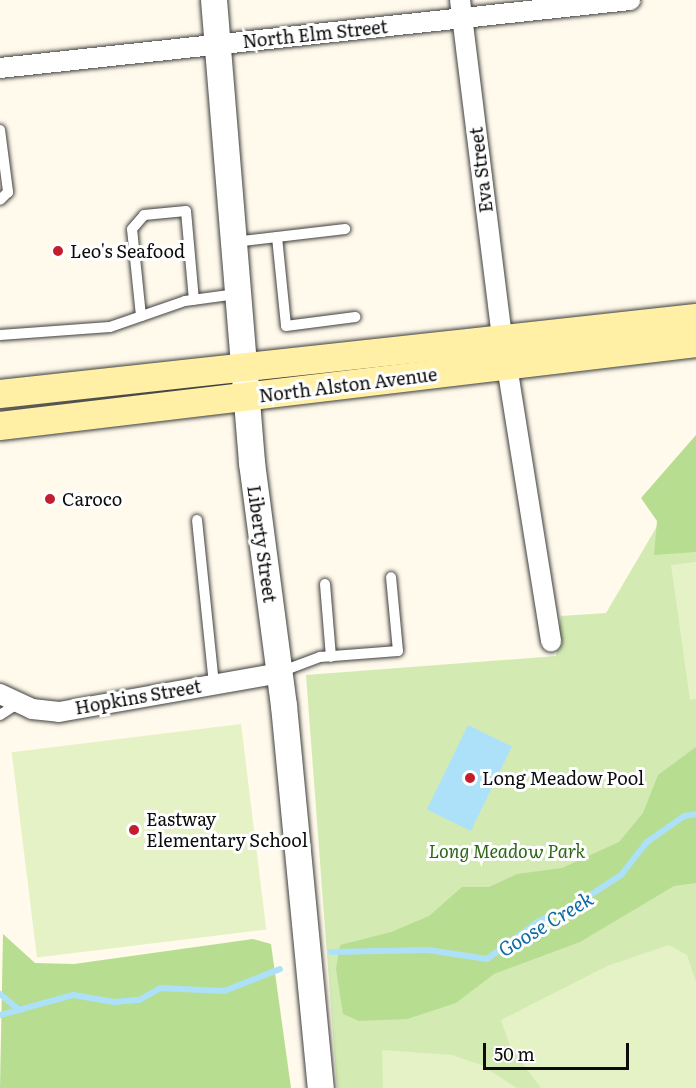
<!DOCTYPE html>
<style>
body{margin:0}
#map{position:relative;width:696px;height:1088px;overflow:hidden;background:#fffaeb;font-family:Literata,serif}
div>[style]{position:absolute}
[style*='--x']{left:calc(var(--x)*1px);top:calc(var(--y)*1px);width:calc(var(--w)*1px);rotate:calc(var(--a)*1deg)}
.green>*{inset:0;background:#d3ebb3}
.forest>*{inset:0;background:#b7dd91}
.pitch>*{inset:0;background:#e5f2c5;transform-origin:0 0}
.water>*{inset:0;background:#ade1fa;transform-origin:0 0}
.stream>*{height:6px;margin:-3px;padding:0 3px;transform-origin:3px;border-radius:3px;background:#ade1fa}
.roads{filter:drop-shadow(0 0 2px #3f3f3f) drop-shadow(0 0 2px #3f3f3f)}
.service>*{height:10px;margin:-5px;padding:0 5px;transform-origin:5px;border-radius:5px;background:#fff}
.minor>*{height:20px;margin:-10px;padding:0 10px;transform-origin:10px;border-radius:10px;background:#fff}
.tertiary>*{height:26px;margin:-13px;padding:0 13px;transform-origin:13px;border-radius:13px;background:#fff}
.secondary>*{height:28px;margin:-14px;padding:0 14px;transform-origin:14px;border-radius:14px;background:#fff0a6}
.dots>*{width:16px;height:16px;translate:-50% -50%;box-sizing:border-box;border:3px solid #fff;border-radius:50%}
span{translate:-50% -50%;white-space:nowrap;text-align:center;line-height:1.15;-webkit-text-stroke:6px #fff;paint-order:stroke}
.street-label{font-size:18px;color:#0c0c0c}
.poi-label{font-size:18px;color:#0c0c0c}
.left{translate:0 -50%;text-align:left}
.park-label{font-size:18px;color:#2e6719;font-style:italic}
.water-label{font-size:20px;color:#0f6ba4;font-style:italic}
.scale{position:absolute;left:483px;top:1043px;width:146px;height:27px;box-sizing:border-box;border:3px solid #0c0c0c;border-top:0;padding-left:8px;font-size:18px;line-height:21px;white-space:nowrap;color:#0c0c0c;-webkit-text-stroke:4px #fff;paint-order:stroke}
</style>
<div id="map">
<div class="green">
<i style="clip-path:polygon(686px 477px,696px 551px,696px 1088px,337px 1088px,306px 675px,556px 656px,561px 616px,606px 613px)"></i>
</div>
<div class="forest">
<i style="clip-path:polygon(696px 435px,696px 552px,654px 555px,657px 521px,641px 498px)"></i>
<i style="clip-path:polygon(696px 747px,696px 883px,674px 886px,580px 942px,494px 974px,456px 1003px,407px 1019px,359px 1021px,343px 1014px,336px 969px,340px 945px,391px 932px,429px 916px,462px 887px,489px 887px,517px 874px,562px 868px,619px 842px,643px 813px,658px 775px)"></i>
<i style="clip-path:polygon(3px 934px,35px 963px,74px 964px,253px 939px,271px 944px,291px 1088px,0 1088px)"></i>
</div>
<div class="pitch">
<i style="clip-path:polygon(696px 562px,696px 699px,690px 700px,671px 565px)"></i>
<i style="left:241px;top:724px;width:207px;height:231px;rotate:83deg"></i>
<i style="clip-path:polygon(669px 945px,687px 955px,696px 982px,696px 1088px,541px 1088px,510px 1046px,501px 1020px,607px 966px)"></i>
<i style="clip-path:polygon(382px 1050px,452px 1055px,481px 1065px,517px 1088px,383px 1088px)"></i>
</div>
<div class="water">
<i style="left:468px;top:725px;width:49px;height:94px;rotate:26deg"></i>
</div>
<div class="stream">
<i style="--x:331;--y:952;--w:97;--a:-1.2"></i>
<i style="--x:428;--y:950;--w:60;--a:8.7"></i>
<i style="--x:487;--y:959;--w:64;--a:-36.2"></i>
<i style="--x:539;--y:921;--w:39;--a:-24"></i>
<i style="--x:575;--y:905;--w:55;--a:-33.1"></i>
<i style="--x:621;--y:875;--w:42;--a:-51.8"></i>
<i style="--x:647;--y:842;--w:45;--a:-35.1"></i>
<i style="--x:684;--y:816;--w:12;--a:-9"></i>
<i style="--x:0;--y:994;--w:25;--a:40"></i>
<i style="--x:0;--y:1015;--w:76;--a:-15.3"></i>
<i style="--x:73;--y:995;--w:42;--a:9.7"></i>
<i style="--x:114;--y:1002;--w:25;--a:-5"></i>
<i style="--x:139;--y:1000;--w:25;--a:-29"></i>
<i style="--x:161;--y:988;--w:63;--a:2.7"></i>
<i style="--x:224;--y:991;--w:60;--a:-21.4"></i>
</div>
<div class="roads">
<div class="service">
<i style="--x:0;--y:130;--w:63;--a:82.6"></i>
<i style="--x:8;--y:192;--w:11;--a:135"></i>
<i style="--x:277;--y:237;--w:89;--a:84.2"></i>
<i style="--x:286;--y:326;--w:70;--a:-7.4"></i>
<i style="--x:234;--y:242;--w:112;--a:-6.7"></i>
<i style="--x:141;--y:316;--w:87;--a:-95.9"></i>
<i style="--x:132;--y:229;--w:18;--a:-49"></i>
<i style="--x:144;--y:215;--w:42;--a:-5.4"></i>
<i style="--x:186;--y:211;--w:89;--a:84.9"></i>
<i style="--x:0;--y:335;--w:110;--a:-4.2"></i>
<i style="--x:110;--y:327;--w:79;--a:-19.1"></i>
<i style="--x:185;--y:301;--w:52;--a:-7.7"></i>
<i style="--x:197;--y:520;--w:165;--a:84.1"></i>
<i style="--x:325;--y:584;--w:73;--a:85.3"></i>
<i style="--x:280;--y:672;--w:43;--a:-20.6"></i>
<i style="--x:320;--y:657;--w:78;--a:-4.4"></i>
<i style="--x:398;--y:651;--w:74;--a:-95.4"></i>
<i style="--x:0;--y:715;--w:20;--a:-33"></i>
</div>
<div class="minor">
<i style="--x:460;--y:0;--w:342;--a:82.9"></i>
<i style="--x:0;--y:68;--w:634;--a:-6.16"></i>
<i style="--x:507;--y:366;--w:279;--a:80.9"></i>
<i style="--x:0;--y:694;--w:35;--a:25"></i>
<i style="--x:32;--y:709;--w:27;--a:6"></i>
<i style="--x:59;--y:712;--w:224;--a:-10"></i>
</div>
<div class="tertiary">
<i style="--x:214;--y:0;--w:465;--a:85.3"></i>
<i style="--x:252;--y:463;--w:245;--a:82.5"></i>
<i style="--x:284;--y:706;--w:384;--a:84.5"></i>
</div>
<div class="secondary">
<i style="--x:0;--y:394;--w:700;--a:-6.23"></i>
<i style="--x:0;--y:426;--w:701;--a:-6.8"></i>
</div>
</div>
<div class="dots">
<i style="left:58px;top:251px;background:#c31d2e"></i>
<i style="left:50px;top:499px;background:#c31d2e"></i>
<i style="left:470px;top:778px;background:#c31d2e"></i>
<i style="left:134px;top:830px;background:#c31d2e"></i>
</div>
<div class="street-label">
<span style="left:315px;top:34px;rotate:-6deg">North Elm Street</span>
<span style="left:481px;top:170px;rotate:-97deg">Eva Street</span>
<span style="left:348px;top:385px;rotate:-7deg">North Alston Avenue</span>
<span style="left:262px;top:544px;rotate:82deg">Liberty Street</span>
<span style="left:138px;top:697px;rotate:-10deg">Hopkins Street</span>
</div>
<div class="poi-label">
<span class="left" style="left:70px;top:251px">Leo's Seafood</span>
<span class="left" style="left:62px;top:499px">Caroco</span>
<span class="left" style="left:482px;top:778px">Long Meadow Pool</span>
<span class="left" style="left:146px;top:830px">Eastway<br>Elementary School</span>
</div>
<div class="park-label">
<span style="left:507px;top:851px">Long Meadow Park</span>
</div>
<div class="water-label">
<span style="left:545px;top:923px;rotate:-31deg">Goose Creek</span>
</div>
<div class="scale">50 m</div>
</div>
